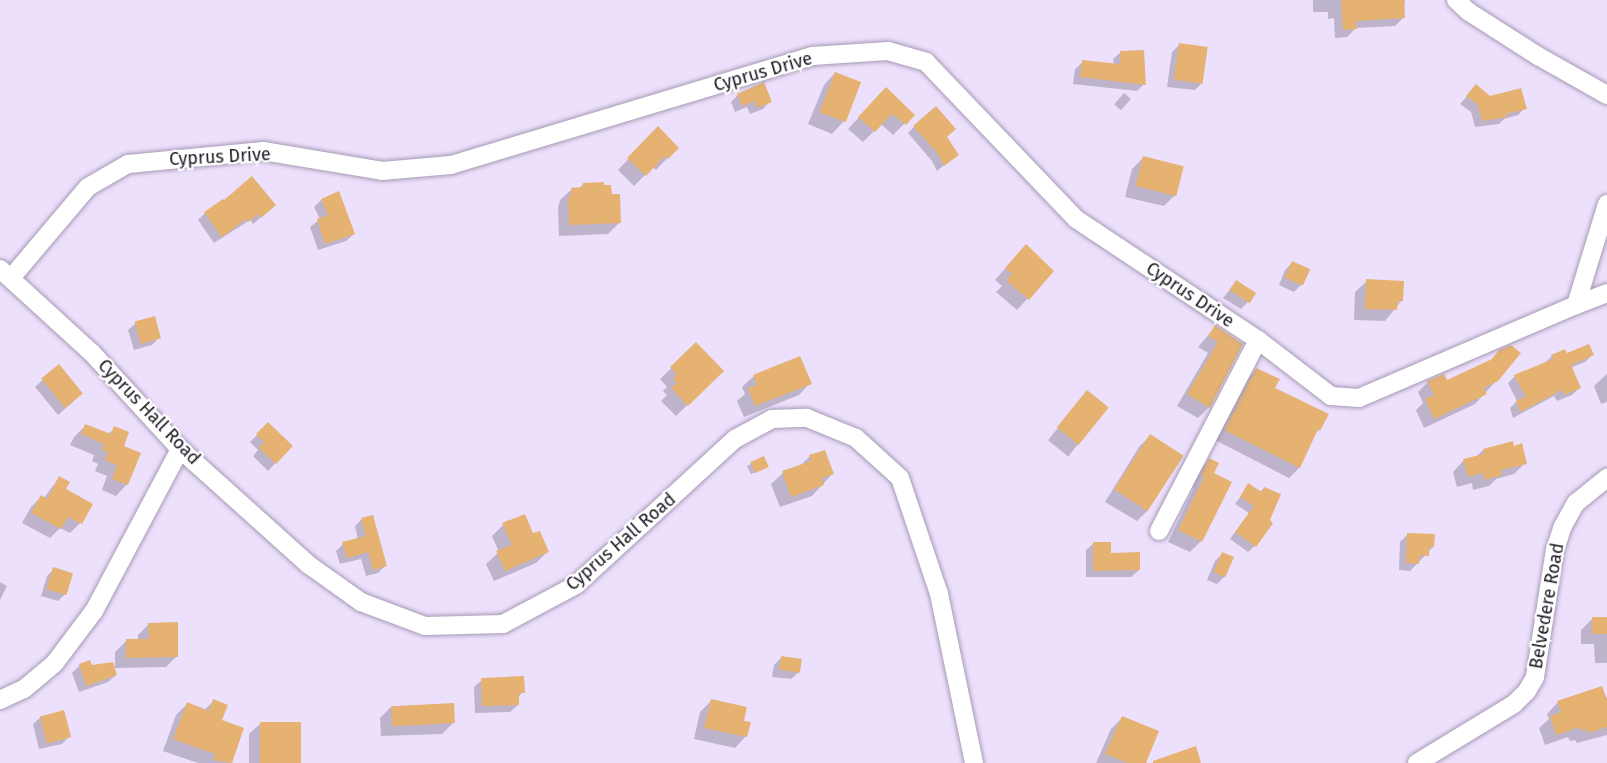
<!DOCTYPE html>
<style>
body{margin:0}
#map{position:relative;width:1607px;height:763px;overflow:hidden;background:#ede0fd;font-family:"Fira Sans",sans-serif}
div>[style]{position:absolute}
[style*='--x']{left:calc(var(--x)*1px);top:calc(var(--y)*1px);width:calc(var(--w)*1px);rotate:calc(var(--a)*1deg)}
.shadow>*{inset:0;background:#0003;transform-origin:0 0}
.building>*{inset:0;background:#e5b272;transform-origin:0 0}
.roads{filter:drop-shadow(0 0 2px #a59ab4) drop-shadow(0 0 2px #a59ab4)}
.minor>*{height:18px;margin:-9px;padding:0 9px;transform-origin:9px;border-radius:9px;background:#fff}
span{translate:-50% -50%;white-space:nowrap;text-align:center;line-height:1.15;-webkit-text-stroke:4.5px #fff;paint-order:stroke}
.street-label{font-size:18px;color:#1c1822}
</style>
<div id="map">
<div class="shadow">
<i style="clip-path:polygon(1313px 0,1405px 0,1403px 18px,1395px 26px,1356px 28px,1347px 37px,1335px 38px,1334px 18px,1328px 19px,1328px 12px,1313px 12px)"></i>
<i style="clip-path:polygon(1179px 45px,1202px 83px,1195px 90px,1167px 87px,1172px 52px)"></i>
<i style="clip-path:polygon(1121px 52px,1144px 84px,1137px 91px,1073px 84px,1075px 69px,1083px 62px,1114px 65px,1113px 59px)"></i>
<i style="clip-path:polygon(835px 73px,843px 122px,832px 134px,808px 124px,824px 85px)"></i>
<i style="left:1124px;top:93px;width:9px;height:15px;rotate:41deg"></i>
<i style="clip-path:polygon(1470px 93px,1490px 98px,1525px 108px,1518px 115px,1504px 119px,1499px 124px,1475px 127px,1471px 112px,1460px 104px)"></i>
<i style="clip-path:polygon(738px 95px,770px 101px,763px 109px,750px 114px,747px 107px,735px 112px,731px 102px)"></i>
<i style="clip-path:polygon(875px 100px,913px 115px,893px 135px,881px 124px,863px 142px,848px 129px)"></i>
<i style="clip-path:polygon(914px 127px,945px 138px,957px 155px,937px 171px,932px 161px,908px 133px)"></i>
<i style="clip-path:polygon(658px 128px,677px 148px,656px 170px,653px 167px,634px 186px,618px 170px)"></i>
<i style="clip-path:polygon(1143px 158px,1175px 195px,1164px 206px,1125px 197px,1132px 169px)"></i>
<i style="clip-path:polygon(583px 184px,620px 222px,608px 234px,559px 236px,558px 208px,560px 200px,572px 189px,579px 189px)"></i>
<i style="clip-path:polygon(321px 200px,354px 234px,346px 241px,318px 250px,310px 227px,320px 219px,314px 207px)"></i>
<i style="clip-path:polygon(267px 212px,253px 224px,250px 220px,214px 243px,198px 220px,205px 213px)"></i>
<i style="clip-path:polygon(1015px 257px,1028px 298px,1017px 310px,996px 292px,1002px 286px,995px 280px)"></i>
<i style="clip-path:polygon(1292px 263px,1308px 269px,1302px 284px,1294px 292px,1279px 285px,1285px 270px)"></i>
<i style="clip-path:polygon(1367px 281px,1402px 300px,1385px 321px,1354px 320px,1355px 292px)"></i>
<i style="clip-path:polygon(1236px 282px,1248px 302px,1241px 309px,1223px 298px)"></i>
<i style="clip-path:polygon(136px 323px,159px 338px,152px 345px,134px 350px,128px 330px)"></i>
<i style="clip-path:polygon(1215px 327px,1241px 344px,1209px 407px,1198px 418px,1177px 406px,1208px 353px,1198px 347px)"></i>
<i style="clip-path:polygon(696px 344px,722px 371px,676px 416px,661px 401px,667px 395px,663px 391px,667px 387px,660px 379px)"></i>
<i style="clip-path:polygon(1592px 355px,1585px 362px,1570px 368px,1579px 388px,1572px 395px,1557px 401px,1554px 396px,1513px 418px,1510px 408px,1517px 401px,1508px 383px,1515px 376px,1545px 363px,1552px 356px)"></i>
<i style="clip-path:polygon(58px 366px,74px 401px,58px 415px,35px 387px)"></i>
<i style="clip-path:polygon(1257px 369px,1273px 389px,1319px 430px,1314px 435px,1299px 468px,1289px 478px,1215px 440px,1247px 379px)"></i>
<i style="clip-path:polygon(1607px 374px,1607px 402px,1601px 404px,1594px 386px)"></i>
<i style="clip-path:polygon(754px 376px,810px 383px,799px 395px,744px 417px,737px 401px,745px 394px,742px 387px)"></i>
<i style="clip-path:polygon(1497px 380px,1475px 404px,1424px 428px,1416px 410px,1423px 403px,1418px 392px,1428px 382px)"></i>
<i style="left:1087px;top:392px;width:26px;height:62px;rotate:39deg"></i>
<i style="clip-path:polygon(268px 424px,291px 446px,268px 471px,253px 456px,258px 450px,250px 442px)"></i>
<i style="clip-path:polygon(85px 426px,108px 434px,115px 428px,122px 446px,127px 484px,116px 496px,102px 490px,107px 476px,95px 471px,98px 464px,92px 461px,94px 455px,70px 445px,74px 437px)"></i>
<i style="clip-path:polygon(1150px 436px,1148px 510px,1137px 521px,1105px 502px,1139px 447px)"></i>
<i style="clip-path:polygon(1483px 450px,1525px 463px,1514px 474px,1496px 479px,1489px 486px,1473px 490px,1472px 483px,1457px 487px,1453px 472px,1464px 460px,1476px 457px)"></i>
<i style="clip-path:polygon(824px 452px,832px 474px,812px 496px,780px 507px,771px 484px,783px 473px,800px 466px,809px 457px)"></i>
<i style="left:763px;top:458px;width:9px;height:18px;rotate:63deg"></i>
<i style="clip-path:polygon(1210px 460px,1212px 474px,1201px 541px,1190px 552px,1168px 542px,1194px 488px,1190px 487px,1198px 471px)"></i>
<i style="clip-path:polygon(59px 478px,80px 523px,70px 533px,60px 528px,50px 538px,22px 523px,31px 507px,41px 497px,43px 499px)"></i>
<i style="clip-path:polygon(1249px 485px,1260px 492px,1264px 488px,1255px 546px,1248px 552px,1230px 539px,1249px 513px,1235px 504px)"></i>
<i style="clip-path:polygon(362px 519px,385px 566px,378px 573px,366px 576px,361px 559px,340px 564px,336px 551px,343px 544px,358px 540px,355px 526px)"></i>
<i style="clip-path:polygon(503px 525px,533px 535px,547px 552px,536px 563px,494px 581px,486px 564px,499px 552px,492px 536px)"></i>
<i style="clip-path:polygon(1407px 535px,1433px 547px,1410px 571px,1399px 570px,1400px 542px)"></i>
<i style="clip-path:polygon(1094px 543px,1109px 554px,1139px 570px,1131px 577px,1086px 577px,1086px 550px)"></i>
<i style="clip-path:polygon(1222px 554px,1224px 577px,1217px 584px,1207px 580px,1215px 561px)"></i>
<i style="clip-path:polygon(54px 569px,65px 594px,58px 601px,41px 596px,47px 576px)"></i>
<i style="clip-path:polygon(0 582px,7px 586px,0 600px)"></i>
<i style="clip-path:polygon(1592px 619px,1607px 619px,1607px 663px,1595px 663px,1594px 644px,1581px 644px,1581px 630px)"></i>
<i style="clip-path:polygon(149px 624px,177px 656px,166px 667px,115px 668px,115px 652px,126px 641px,138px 640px,138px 635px)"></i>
<i style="clip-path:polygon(781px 658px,799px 672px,791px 679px,772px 677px,774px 665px)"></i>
<i style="clip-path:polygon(80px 665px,91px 667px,116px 675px,108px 682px,79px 692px,72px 673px)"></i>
<i style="clip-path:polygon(482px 680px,523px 692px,517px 698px,518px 705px,510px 712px,475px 713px,474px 687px)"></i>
<i style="clip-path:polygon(214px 701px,220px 721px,242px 729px,230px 763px,198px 763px,163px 751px,176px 715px,187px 704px,204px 710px)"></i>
<i style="clip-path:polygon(711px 701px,742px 722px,746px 736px,735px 748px,694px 739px,700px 712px)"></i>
<i style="clip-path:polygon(1607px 701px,1607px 735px,1577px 743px,1575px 740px,1570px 741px,1568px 737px,1545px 745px,1539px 728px,1549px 719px,1547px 714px,1558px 702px)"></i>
<i style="clip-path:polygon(391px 707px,454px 722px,442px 734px,381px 736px,380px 718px)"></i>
<i style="clip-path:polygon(41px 717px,69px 737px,62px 744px,39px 749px,33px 724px)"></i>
<i style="clip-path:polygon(1122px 718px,1143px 763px,1096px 763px,1111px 729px)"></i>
<i style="clip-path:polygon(261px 723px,300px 763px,249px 763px,249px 734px)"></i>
</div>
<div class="building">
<i style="clip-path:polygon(1341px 0,1404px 0,1405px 18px,1356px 21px,1357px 29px,1343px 30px)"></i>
<i style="left:1179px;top:43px;width:29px;height:37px;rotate:8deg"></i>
<i style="clip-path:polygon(1144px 50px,1146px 85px,1080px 77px,1082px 60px,1120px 64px,1120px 51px)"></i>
<i style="left:835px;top:72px;width:28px;height:43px;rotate:21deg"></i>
<i style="clip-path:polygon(764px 82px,772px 102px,757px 108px,754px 101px,742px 106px,737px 94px)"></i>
<i style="clip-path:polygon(1476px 84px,1490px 96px,1521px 88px,1527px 109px,1506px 114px,1507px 117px,1482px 121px,1478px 105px,1466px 96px)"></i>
<i style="clip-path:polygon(886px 87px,915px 115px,906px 125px,892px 114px,875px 132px,858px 117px)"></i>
<i style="clip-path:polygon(936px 106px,956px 129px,947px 137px,959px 155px,944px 166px,938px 154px,913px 126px)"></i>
<i style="clip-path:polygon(658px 126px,679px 148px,668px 159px,665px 156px,646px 176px,627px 158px)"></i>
<i style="left:1143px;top:156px;width:42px;height:31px;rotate:14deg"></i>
<i style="clip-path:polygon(252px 176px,276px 205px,261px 218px,258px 214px,248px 222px,246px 219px,222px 237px,204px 212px,223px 199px,224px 200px)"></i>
<i style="clip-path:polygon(604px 182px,604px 185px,611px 185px,612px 194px,620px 194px,621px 223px,569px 225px,568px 196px,571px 196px,571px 188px,583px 187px,583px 183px)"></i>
<i style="clip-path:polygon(339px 191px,355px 234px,325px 244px,317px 219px,328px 215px,321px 199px)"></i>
<i style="clip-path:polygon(1026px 244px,1054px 271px,1029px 300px,1006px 280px,1012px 274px,1005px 268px)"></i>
<i style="left:1292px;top:261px;width:20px;height:18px;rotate:24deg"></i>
<i style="clip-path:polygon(1366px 279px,1404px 281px,1403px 301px,1398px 301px,1397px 310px,1365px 309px)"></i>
<i style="left:1236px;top:280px;width:24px;height:12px;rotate:33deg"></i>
<i style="left:155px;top:316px;width:23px;height:21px;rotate:75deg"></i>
<i style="clip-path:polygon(1215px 325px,1243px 344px,1210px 408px,1187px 394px,1218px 342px,1208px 336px)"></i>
<i style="clip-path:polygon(696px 342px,724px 371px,688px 406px,671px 388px,677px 383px,673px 379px,677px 374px,670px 367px)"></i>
<i style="clip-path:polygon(1589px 344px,1594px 355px,1571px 365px,1581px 388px,1564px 395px,1562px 390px,1520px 412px,1516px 400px,1526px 397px,1514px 375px,1553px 359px,1551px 355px,1565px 349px,1567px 353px)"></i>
<i style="clip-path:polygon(1511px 345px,1521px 353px,1498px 381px,1484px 388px,1487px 394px,1434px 419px,1425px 399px,1434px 395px,1427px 381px,1444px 374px,1447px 380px,1492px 359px,1499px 350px)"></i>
<i style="clip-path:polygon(800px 356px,812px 384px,755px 406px,748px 388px,757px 385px,753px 375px)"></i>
<i style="left:59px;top:364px;width:38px;height:23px;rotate:51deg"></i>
<i style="clip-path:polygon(1256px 368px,1280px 379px,1275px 388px,1329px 414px,1320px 431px,1318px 429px,1300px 468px,1224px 430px)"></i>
<i style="left:1087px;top:390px;width:28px;height:48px;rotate:39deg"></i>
<i style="clip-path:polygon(268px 422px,293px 446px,276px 464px,259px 448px,264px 442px,256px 434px)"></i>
<i style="clip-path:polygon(85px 424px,111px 434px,114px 426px,129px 432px,124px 446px,141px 453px,128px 485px,112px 479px,117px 465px,105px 460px,108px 452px,102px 450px,104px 444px,81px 434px)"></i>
<i style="left:1150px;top:434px;width:40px;height:66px;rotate:33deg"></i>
<i style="clip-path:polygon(1513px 441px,1514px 446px,1522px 443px,1527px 464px,1501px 470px,1502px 475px,1484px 480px,1483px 473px,1468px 477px,1463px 459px,1484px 454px,1483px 449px)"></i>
<i style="clip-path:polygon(825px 450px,834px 474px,822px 478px,824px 485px,791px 497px,782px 471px,811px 461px,809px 455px)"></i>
<i style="left:764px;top:456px;width:12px;height:15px;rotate:66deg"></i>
<i style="clip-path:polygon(1209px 458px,1219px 463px,1214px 473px,1232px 482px,1202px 542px,1178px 530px,1204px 477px,1201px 475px)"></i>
<i style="clip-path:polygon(59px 476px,70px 482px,66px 489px,93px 504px,82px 524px,68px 517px,61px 529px,31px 513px,41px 495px,47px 499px)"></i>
<i style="clip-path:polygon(1248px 483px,1262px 492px,1264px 487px,1281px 494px,1270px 520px,1273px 523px,1256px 547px,1235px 532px,1254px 506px,1240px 497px)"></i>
<i style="clip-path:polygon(525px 514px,533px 533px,540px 531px,549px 552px,505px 571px,496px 551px,512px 545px,502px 523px)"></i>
<i style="clip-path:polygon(373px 515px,387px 566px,373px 570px,368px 552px,347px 558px,342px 542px,366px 536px,361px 518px)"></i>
<i style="clip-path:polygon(1407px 533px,1435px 534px,1434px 547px,1429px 547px,1429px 556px,1420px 555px,1419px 564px,1406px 563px)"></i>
<i style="clip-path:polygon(1093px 542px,1111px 542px,1111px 553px,1140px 552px,1140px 570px,1093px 571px)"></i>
<i style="left:1222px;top:552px;width:13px;height:22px;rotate:23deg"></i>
<i style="left:53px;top:567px;width:21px;height:23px;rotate:17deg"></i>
<i style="left:1592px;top:617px;width:15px;height:17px"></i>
<i style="clip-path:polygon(178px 622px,178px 657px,126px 658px,126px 639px,149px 639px,148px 623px)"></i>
<i style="left:781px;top:656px;width:21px;height:14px;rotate:8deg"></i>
<i style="clip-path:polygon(90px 660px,92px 665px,113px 662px,117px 675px,86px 686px,79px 664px)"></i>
<i style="clip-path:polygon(524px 676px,525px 693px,519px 693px,519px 705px,482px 706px,481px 678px)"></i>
<i style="clip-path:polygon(1602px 686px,1607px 699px,1607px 727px,1588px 733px,1586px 729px,1581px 731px,1580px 727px,1556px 735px,1550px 716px,1561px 712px,1557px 701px)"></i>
<i style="clip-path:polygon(213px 699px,228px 705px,222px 720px,244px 728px,232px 763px,213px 760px,215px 754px,173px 739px,187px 702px,209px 711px)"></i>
<i style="clip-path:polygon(711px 699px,747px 707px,744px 721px,751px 722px,747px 737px,704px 728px)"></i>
<i style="left:454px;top:703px;width:20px;height:63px;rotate:87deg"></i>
<i style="left:64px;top:710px;width:28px;height:25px;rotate:75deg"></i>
<i style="clip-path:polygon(1122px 716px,1159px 731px,1146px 763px,1128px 763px,1105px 754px)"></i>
<i style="left:260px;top:722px;width:41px;height:41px"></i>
<i style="clip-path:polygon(1196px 746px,1201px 763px,1153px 763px,1153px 761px)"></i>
</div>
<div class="roads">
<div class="minor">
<i style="--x:1456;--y:0;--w:18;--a:43"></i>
<i style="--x:1469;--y:12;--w:82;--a:32.5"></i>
<i style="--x:1538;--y:56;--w:79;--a:29.5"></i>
<i style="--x:1607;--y:204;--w:106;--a:107.1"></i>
<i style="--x:1576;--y:305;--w:33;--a:-21"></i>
<i style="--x:0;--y:269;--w:125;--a:42.4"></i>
<i style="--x:92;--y:353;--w:130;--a:47.5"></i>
<i style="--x:180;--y:449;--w:173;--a:42"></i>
<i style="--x:309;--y:565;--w:64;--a:35.4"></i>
<i style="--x:361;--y:602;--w:68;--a:20.6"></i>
<i style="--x:425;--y:626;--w:78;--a:-1.5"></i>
<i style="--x:503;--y:624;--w:83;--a:-28.1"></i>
<i style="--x:576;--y:585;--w:216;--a:-42.6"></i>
<i style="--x:735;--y:439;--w:42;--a:-28.4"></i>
<i style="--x:772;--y:419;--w:35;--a:-2"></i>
<i style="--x:807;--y:418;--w:53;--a:22.2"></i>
<i style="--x:856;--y:438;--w:59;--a:42.3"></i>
<i style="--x:900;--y:478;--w:122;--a:71.4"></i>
<i style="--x:939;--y:594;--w:173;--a:78.3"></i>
<i style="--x:11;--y:278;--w:119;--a:-49.8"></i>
<i style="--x:88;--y:187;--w:46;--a:-29.9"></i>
<i style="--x:128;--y:164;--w:136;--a:-5.5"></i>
<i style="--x:263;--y:151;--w:121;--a:9.5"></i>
<i style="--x:382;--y:171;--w:69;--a:-5"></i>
<i style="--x:451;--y:165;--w:377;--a:-16.8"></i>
<i style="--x:812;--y:56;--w:76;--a:-3.8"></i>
<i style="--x:888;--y:51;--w:40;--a:16"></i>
<i style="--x:926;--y:62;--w:217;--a:46.3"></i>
<i style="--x:1076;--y:219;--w:219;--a:33.6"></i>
<i style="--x:1258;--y:340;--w:92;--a:37.5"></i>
<i style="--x:1331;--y:396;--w:28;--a:4"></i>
<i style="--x:1359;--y:398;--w:236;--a:-23.2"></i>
<i style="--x:1159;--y:531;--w:215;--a:-62.6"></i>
<i style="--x:0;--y:700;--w:26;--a:-25"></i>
<i style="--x:24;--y:689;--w:39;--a:-40"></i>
<i style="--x:54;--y:664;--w:66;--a:-53"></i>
<i style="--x:94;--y:611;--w:183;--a:-62"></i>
<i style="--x:1417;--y:763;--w:114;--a:-31.3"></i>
<i style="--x:1514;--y:704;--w:18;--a:-45"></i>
<i style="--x:1527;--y:691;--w:16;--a:-60"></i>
<i style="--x:1535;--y:677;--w:129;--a:-81.1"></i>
<i style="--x:1555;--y:550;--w:25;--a:-72"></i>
<i style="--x:1563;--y:526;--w:26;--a:-61"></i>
<i style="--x:1576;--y:503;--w:40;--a:-39"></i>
</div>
</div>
<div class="street-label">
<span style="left:763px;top:72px;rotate:-16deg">Cyprus Drive</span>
<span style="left:220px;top:157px;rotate:-3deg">Cyprus Drive</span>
<span style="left:1190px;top:295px;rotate:34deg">Cyprus Drive</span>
<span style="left:149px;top:412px;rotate:46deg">Cyprus Hall Road</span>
<span style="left:621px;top:542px;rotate:-41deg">Cyprus Hall Road</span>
<span style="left:1547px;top:606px;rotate:-80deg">Belvedere Road</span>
</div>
</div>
